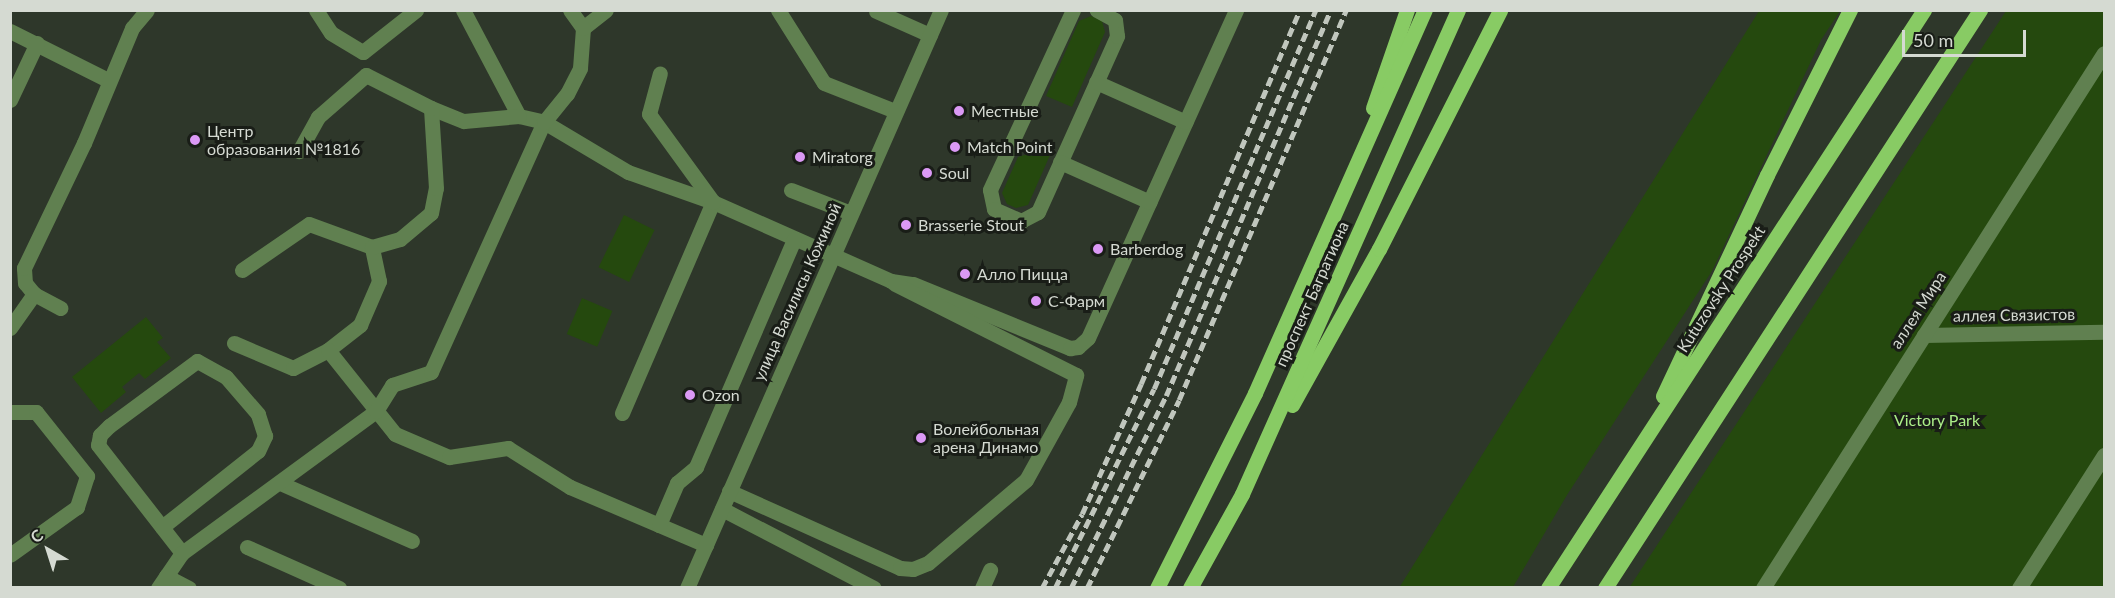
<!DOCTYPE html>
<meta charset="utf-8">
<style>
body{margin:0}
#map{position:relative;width:2115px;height:598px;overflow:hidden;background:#2e372a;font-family:Lato,sans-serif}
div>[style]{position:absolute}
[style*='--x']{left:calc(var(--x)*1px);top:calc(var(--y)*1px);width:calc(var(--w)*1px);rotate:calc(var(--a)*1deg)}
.green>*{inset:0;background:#25490e;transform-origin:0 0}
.minor>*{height:15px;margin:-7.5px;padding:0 7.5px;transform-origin:7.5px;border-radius:7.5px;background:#608050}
.major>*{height:15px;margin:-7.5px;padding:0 7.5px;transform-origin:7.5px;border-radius:7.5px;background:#88cb64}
.rail>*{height:4.5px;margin-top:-2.25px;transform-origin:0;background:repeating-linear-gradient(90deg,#c0c6bd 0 9px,transparent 0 13.5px)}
.dots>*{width:16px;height:16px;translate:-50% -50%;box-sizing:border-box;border:3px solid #191d17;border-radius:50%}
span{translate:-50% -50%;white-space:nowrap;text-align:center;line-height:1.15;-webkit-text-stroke:6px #191d17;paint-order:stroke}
.poi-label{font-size:16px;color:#d5dad2}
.left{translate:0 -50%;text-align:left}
.street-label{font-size:16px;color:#d5dad2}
.park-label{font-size:16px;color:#abee88}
.frame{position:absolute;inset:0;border:12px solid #d5dad2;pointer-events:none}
.north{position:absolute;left:18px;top:520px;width:60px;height:60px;-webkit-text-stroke:4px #191d17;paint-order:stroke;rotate:321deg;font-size:16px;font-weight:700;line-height:24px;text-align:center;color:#d5dad2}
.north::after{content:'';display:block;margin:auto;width:21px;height:27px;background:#d5dad2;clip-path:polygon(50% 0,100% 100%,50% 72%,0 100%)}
.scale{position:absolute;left:1902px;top:30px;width:124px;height:27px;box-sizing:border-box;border:3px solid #d5dad2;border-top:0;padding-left:8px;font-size:18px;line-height:21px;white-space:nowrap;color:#d5dad2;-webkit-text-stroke:4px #191d17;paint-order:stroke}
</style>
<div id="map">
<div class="green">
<i style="clip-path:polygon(1759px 11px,1840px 11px,1821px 40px,1712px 271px,1567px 495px,1513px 587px,1399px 588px)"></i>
<i style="clip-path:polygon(2006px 11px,2104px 11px,2104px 587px,1629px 588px)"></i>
<i style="clip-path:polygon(1091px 16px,1102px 21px,1105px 32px,1072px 107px,1046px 96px,1079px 21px)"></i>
<i style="clip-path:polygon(1054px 146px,1028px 205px,1016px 208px,1007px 204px,1002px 193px,1018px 157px)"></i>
<i style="left:624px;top:215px;width:34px;height:58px;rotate:26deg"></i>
<i style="left:582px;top:298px;width:33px;height:39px;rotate:23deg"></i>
<i style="clip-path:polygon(146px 317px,163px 338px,157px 342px,171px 358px,145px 379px,139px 373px,122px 387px,126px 392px,101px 413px,72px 377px)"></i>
</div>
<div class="minor">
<i style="--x:316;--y:10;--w:27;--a:57"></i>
<i style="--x:331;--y:33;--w:37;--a:31"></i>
<i style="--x:363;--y:52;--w:68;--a:-38.4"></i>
<i style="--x:463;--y:10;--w:120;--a:62.2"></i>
<i style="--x:519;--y:116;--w:26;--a:13"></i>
<i style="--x:544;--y:122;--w:98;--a:30.8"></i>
<i style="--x:628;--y:172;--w:90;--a:19.4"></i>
<i style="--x:713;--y:202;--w:195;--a:23.9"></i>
<i style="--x:891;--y:281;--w:22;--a:8"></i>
<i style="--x:913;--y:284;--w:170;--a:22.2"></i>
<i style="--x:1070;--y:348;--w:8;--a:-7"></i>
<i style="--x:1078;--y:347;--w:13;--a:-42"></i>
<i style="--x:1088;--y:338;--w:360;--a:-65.7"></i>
<i style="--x:778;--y:10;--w:86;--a:57.8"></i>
<i style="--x:824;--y:83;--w:76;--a:21.5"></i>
<i style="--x:1073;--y:10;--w:198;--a:114.8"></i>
<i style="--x:990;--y:190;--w:19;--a:78"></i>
<i style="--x:994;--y:209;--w:30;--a:24"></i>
<i style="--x:1021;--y:221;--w:19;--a:-28"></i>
<i style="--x:1038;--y:212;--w:193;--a:-65.8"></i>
<i style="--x:1117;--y:36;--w:16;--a:-97"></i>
<i style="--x:1115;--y:20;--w:21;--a:-151"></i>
<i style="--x:876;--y:11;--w:59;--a:24"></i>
<i style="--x:583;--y:28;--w:29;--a:-38"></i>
<i style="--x:10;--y:31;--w:110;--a:26.6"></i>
<i style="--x:1096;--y:82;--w:98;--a:24"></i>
<i style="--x:10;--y:100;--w:63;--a:-64.7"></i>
<i style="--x:431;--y:108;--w:35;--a:22"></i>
<i style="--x:464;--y:121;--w:55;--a:-5.2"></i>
<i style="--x:1060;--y:162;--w:98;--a:24"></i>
<i style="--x:791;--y:190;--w:64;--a:21"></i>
<i style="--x:242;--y:270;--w:81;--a:-34.5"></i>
<i style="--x:309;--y:224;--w:67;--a:20.1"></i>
<i style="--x:34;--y:294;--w:30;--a:28"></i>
<i style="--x:10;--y:328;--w:42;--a:-54.8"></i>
<i style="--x:34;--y:294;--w:14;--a:-129"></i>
<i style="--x:25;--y:283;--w:15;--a:-94"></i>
<i style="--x:24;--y:268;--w:139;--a:-64.4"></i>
<i style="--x:84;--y:143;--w:125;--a:-67.3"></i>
<i style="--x:132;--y:28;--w:23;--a:-50"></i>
<i style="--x:1924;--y:335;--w:180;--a:-1"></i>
<i style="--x:234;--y:343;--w:64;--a:23"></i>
<i style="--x:293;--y:368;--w:39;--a:-27"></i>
<i style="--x:328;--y:350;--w:41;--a:-38"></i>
<i style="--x:360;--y:325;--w:48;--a:-66.6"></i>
<i style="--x:379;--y:281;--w:35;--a:-102"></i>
<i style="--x:372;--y:247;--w:29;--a:-16"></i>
<i style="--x:400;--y:239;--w:40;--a:-40"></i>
<i style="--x:431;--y:213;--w:25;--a:-79"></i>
<i style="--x:436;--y:188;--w:80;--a:-93.6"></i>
<i style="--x:431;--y:108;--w:73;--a:-153.1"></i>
<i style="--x:366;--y:75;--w:64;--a:138.8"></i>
<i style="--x:318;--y:117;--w:39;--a:119"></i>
<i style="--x:328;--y:350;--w:107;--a:51.4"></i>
<i style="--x:395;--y:434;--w:59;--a:23.1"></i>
<i style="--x:449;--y:457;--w:60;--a:-8.7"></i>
<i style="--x:508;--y:448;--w:73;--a:32.2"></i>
<i style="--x:570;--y:487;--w:148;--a:23.1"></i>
<i style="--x:10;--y:412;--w:26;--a:0"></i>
<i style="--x:36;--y:412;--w:82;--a:51.4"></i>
<i style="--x:87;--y:476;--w:33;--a:108"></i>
<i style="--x:77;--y:507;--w:82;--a:144.4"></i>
<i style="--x:622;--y:413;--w:230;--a:-66.7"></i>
<i style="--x:713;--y:202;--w:109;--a:-126"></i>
<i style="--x:649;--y:114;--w:42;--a:-75"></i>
<i style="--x:280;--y:483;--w:144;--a:23.7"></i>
<i style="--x:729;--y:491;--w:188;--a:24.2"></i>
<i style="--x:900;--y:568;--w:13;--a:4"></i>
<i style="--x:913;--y:569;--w:16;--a:-22"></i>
<i style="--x:928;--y:563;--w:128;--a:-40.3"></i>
<i style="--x:1026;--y:480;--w:89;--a:-61.1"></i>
<i style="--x:1069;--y:402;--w:28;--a:-75"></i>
<i style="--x:1076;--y:375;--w:203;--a:-153.3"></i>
<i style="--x:722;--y:509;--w:171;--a:27.5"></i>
<i style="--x:659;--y:525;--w:46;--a:-66.8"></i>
<i style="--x:677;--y:483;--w:25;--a:-40"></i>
<i style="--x:696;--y:467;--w:248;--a:-66.7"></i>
<i style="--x:162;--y:527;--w:122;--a:-38.4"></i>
<i style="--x:258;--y:451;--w:17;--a:-65"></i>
<i style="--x:265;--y:436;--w:23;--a:-108"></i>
<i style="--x:258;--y:414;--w:49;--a:-130.9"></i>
<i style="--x:226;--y:377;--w:33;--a:-151"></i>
<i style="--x:197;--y:361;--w:109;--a:143.5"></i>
<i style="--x:109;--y:426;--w:13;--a:135"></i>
<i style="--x:100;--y:435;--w:10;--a:101"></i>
<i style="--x:98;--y:445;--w:137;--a:52.1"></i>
<i style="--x:247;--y:547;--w:101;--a:24"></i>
<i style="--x:166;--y:576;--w:26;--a:28"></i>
<i style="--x:158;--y:588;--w:42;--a:-55.6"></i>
<i style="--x:182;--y:553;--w:240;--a:-36.2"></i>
<i style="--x:376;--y:411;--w:31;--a:-58"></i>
<i style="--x:392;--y:385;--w:41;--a:-18.4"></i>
<i style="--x:431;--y:372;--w:274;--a:-65.7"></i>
<i style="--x:544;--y:122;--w:36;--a:-51"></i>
<i style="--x:567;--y:94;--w:29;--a:-63"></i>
<i style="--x:580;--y:68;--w:40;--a:-85.7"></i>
<i style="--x:583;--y:28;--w:22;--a:-126"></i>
<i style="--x:687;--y:588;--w:631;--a:-66.28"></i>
<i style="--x:982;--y:588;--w:20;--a:-66"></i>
<i style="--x:1763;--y:588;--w:634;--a:-57.49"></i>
<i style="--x:2019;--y:588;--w:158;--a:-57.4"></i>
</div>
<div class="major">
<i style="--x:1373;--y:108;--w:104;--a:-70.9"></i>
<i style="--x:1663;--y:396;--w:244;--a:-64.8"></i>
<i style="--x:1767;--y:175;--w:185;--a:-63.3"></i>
<i style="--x:1292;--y:405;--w:179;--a:-60.9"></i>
<i style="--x:1379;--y:249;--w:268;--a:-63.1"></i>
<i style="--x:1157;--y:588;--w:218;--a:-63.3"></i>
<i style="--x:1255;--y:393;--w:419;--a:-66.1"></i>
<i style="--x:1190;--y:588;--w:107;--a:-61"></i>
<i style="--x:1242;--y:494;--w:530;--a:-65.95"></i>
<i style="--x:1548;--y:588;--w:690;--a:-56.96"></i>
<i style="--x:1605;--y:588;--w:689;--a:-57.02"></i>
</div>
<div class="rail">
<i style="--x:1042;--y:588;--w:84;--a:-61.6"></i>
<i style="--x:1082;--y:514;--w:143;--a:-65.6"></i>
<i style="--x:1141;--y:384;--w:406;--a:-67"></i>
<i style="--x:1055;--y:588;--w:222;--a:-63.6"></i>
<i style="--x:1154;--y:389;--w:412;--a:-66.9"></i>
<i style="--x:1071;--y:588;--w:214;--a:-63.7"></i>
<i style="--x:1166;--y:396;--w:420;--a:-66.9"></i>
<i style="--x:1087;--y:588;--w:209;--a:-63.9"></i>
<i style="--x:1179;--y:400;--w:424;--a:-66.8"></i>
</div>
<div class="dots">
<i style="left:959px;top:111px;background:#db99f5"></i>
<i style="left:195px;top:140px;background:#db99f5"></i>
<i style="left:955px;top:147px;background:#db99f5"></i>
<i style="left:800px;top:157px;background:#db99f5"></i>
<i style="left:927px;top:173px;background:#db99f5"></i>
<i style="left:906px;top:225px;background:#db99f5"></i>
<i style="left:1098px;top:249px;background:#db99f5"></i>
<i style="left:965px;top:274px;background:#db99f5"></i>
<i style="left:1036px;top:301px;background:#db99f5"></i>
<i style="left:690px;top:395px;background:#db99f5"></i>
<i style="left:921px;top:438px;background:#db99f5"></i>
</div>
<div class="poi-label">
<span class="left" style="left:971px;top:111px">Местные</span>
<span class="left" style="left:207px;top:140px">Центр<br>образования №1816</span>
<span class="left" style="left:967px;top:147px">Match Point</span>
<span class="left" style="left:812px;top:157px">Miratorg</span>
<span class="left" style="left:939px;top:173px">Soul</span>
<span class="left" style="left:918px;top:225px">Brasserie Stout</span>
<span class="left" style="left:1110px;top:249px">Barberdog</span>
<span class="left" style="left:977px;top:274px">Алло Пицца</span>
<span class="left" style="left:1048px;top:301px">C-Фарм</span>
<span class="left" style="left:702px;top:395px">Ozon</span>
<span class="left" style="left:933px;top:438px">Волейбольная<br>арена Динамо</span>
</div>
<div class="street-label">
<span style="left:1721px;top:289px;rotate:-57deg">Kutuzovsky Prospekt</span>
<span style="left:797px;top:292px;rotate:-66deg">улица Василисы Кожиной</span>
<span style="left:1312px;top:294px;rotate:-66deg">проспект Багратиона</span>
<span style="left:1918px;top:310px;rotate:-57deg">аллея Мира</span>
<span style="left:2014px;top:315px;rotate:-1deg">аллея Связистов</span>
</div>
<div class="park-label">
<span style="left:1937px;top:420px">Victory Park</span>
</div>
<div class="frame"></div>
<div class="north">С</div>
<div class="scale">50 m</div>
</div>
